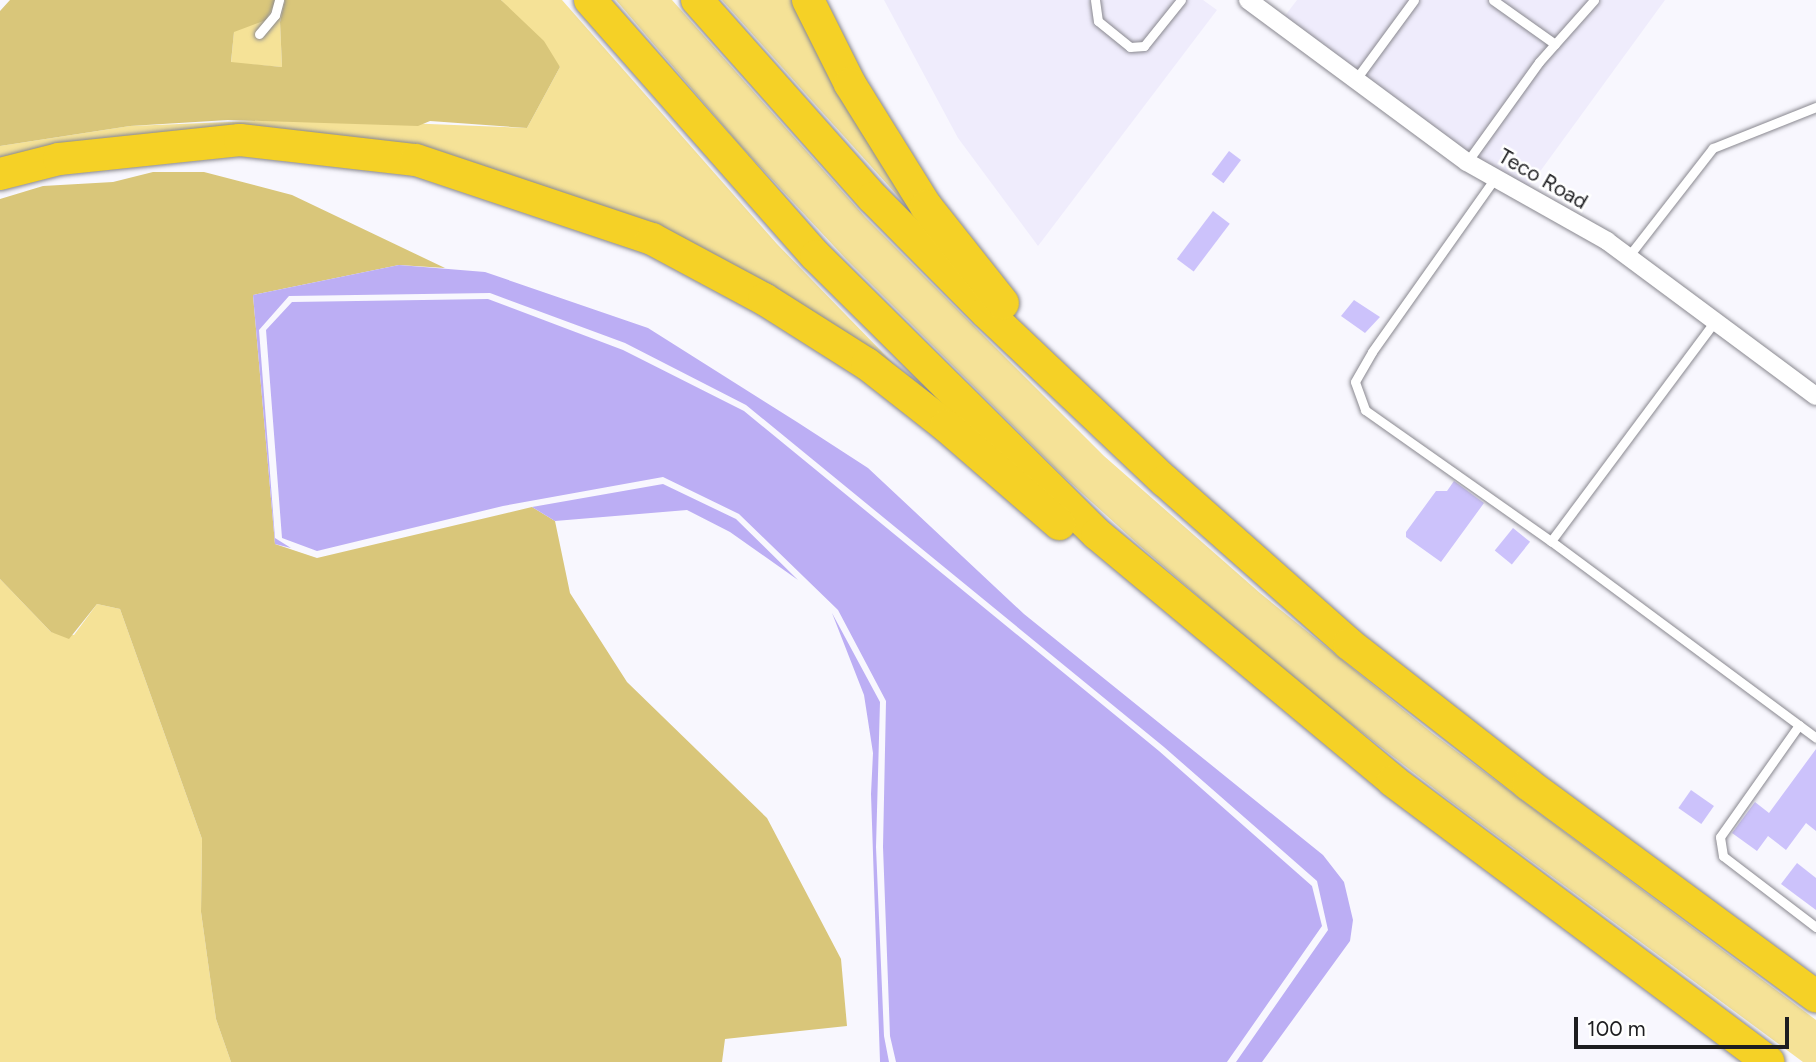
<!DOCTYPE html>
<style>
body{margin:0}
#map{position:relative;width:1816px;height:1062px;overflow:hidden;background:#f8f7fe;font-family:Figtree,sans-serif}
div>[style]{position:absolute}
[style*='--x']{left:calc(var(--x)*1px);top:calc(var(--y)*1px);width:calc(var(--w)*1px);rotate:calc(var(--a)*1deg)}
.built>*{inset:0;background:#efecfc}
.green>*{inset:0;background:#f5e297}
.forest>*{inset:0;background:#d9c67a}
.water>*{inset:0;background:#bcaef4}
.building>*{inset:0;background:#ccc2fb;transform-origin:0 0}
.roads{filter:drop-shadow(0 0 2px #89888f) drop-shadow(0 0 2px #89888f)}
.service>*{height:9px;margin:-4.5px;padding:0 4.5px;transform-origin:4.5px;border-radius:4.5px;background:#fff}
.minor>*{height:18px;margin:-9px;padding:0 9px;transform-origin:9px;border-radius:9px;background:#fff}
.motorway>*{height:32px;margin:-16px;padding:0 16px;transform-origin:16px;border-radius:16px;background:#f5d126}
span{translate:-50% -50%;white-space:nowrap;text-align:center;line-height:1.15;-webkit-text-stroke:5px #fff;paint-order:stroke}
.street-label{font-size:21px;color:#1d1d20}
.scale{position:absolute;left:1574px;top:1017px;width:215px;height:32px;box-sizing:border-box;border:4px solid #1d1d20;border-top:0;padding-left:9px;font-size:21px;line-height:24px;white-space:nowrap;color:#1d1d20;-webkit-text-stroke:5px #fff;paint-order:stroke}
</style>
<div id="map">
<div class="built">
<i style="clip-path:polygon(884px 0,1203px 0,1217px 10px,1038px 246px,958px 138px)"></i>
<i style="clip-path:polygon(1297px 0,1665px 0,1528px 188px,1471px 155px,1284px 17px)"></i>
</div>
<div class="green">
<i style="clip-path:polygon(276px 0,285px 0,280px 22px,282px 67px,231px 63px,234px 31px)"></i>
<i style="clip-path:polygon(501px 0,562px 0,777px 244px,916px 387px,795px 309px,356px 145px,0 166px,0 146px,130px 126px,305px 119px,527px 128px,560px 67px)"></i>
<i style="clip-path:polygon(616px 0,672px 0,865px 217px,1104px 456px,1260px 593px,1432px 733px,1816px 1020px,1816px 1062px,1803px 1062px,1450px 801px,1296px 681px,1140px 546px,1061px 474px,846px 259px,738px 143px)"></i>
<i style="clip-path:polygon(722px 0,802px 0,934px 236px,813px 102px)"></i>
<i style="clip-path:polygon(0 579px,51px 632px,74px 635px,97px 604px,120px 609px,202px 839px,201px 912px,210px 977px,216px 1019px,231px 1062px,0 1062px)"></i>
</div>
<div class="forest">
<i style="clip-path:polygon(10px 0,276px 0,266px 20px,234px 32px,231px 62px,282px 67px,280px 22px,285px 0,501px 0,544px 41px,560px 67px,527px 128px,430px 121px,418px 126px,228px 120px,130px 126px,0 146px,0 11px)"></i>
<i style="clip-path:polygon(153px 172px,204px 172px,292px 195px,445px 268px,399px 265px,253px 295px,275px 544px,317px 558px,532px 507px,555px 521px,570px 593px,627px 682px,767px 818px,841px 959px,847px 1026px,725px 1039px,722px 1062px,231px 1062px,216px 1019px,210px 977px,201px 912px,202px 839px,120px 609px,97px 604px,69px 639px,51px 632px,0 579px,0 199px,43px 186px,113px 182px)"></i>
</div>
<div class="water">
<i style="clip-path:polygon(399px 265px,485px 272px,648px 328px,797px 422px,868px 468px,1024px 614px,1323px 855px,1344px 882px,1353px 920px,1350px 941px,1262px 1062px,1236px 1062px,1328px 930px,1317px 881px,1164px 747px,746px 405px,625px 343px,490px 293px,289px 296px,259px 330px,275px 538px,291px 548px,275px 544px,253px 295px)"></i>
<i style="clip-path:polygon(488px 299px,623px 350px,744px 411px,1159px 751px,1312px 886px,1322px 926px,1227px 1062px,896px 1062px,890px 1036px,883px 847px,886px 701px,838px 610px,739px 514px,663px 477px,503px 506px,317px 551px,282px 538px,266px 330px,292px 302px)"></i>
<i style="clip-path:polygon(663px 484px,736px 519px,798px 580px,730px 532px,687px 510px,555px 521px,532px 507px)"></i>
<i style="clip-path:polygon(832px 613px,880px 702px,876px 847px,884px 1036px,889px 1062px,880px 1062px,871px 794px,873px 753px,864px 695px)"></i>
</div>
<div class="building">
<i style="left:1229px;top:151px;width:15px;height:29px;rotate:37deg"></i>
<i style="left:1213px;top:211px;width:21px;height:60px;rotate:37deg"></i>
<i style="clip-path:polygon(1354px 300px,1380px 317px,1365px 333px,1341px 316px)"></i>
<i style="clip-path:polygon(1454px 481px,1484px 503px,1441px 562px,1406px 537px,1406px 532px,1436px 491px,1447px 491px)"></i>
<i style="left:1513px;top:528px;width:22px;height:29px;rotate:39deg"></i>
<i style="clip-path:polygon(1816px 749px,1816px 831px,1806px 823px,1786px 850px,1768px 836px,1757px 851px,1732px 833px,1755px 802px,1769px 813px)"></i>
<i style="left:1691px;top:790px;width:28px;height:22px;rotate:35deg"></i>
<i style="clip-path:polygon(1797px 863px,1816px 878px,1816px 910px,1781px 884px)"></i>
</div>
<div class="roads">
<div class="service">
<i style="--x:1095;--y:0;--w:21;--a:82"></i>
<i style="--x:1098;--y:21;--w:41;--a:39.1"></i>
<i style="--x:1130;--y:47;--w:14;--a:-4"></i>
<i style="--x:1144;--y:46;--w:59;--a:-51.2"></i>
<i style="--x:1493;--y:0;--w:76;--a:35.4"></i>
<i style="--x:259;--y:34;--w:25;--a:-50"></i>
<i style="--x:275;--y:15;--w:16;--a:-75"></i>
<i style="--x:1356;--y:79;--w:98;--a:-53.7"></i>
<i style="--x:1467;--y:162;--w:123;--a:-54.2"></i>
<i style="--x:1539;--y:62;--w:83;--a:-48.4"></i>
<i style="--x:1495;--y:178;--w:213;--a:125.3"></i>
<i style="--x:1372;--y:352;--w:34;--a:120"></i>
<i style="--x:1355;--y:382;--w:30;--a:70"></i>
<i style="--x:1365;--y:410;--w:228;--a:35.2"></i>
<i style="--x:1551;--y:541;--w:330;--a:36.6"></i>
<i style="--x:1628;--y:257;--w:138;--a:-52.1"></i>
<i style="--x:1713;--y:148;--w:111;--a:-21.7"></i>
<i style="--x:1551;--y:541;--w:274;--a:-53.3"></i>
<i style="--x:1799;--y:725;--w:137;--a:125.2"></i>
<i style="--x:1720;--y:837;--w:19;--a:81"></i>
<i style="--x:1723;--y:856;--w:117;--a:37.4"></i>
</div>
<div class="minor">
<i style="--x:1248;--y:0;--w:272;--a:36.5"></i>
<i style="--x:1467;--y:162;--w:161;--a:29.4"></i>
<i style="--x:1607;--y:241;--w:260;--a:36.6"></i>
</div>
<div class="motorway">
<i style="--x:590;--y:0;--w:341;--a:48.6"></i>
<i style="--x:816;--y:256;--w:395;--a:44.7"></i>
<i style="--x:1097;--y:534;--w:386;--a:39.8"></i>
<i style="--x:1393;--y:781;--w:469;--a:36.8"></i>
<i style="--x:697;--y:0;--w:265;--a:48.4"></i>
<i style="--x:873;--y:198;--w:161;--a:45.3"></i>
<i style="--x:986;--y:312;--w:246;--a:43.4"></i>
<i style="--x:1165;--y:481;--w:246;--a:41.5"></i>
<i style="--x:1349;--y:644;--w:227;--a:38"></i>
<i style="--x:1528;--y:784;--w:358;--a:36.4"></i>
<i style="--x:808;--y:0;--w:94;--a:63.4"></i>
<i style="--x:850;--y:84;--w:144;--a:58.1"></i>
<i style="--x:926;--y:206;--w:124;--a:51.6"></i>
<i style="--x:0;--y:174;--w:61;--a:-14.3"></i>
<i style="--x:59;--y:159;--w:182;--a:-6"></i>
<i style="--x:240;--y:140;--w:177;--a:6.5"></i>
<i style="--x:416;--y:160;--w:249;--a:18.5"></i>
<i style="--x:652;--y:239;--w:127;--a:28.2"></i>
<i style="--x:764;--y:299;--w:122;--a:32.3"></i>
<i style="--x:867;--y:364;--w:100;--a:38.1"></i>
<i style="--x:946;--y:426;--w:150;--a:40.9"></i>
</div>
</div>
<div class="street-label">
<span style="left:1543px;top:179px;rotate:30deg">Teco Road</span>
</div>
<div class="scale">100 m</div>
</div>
